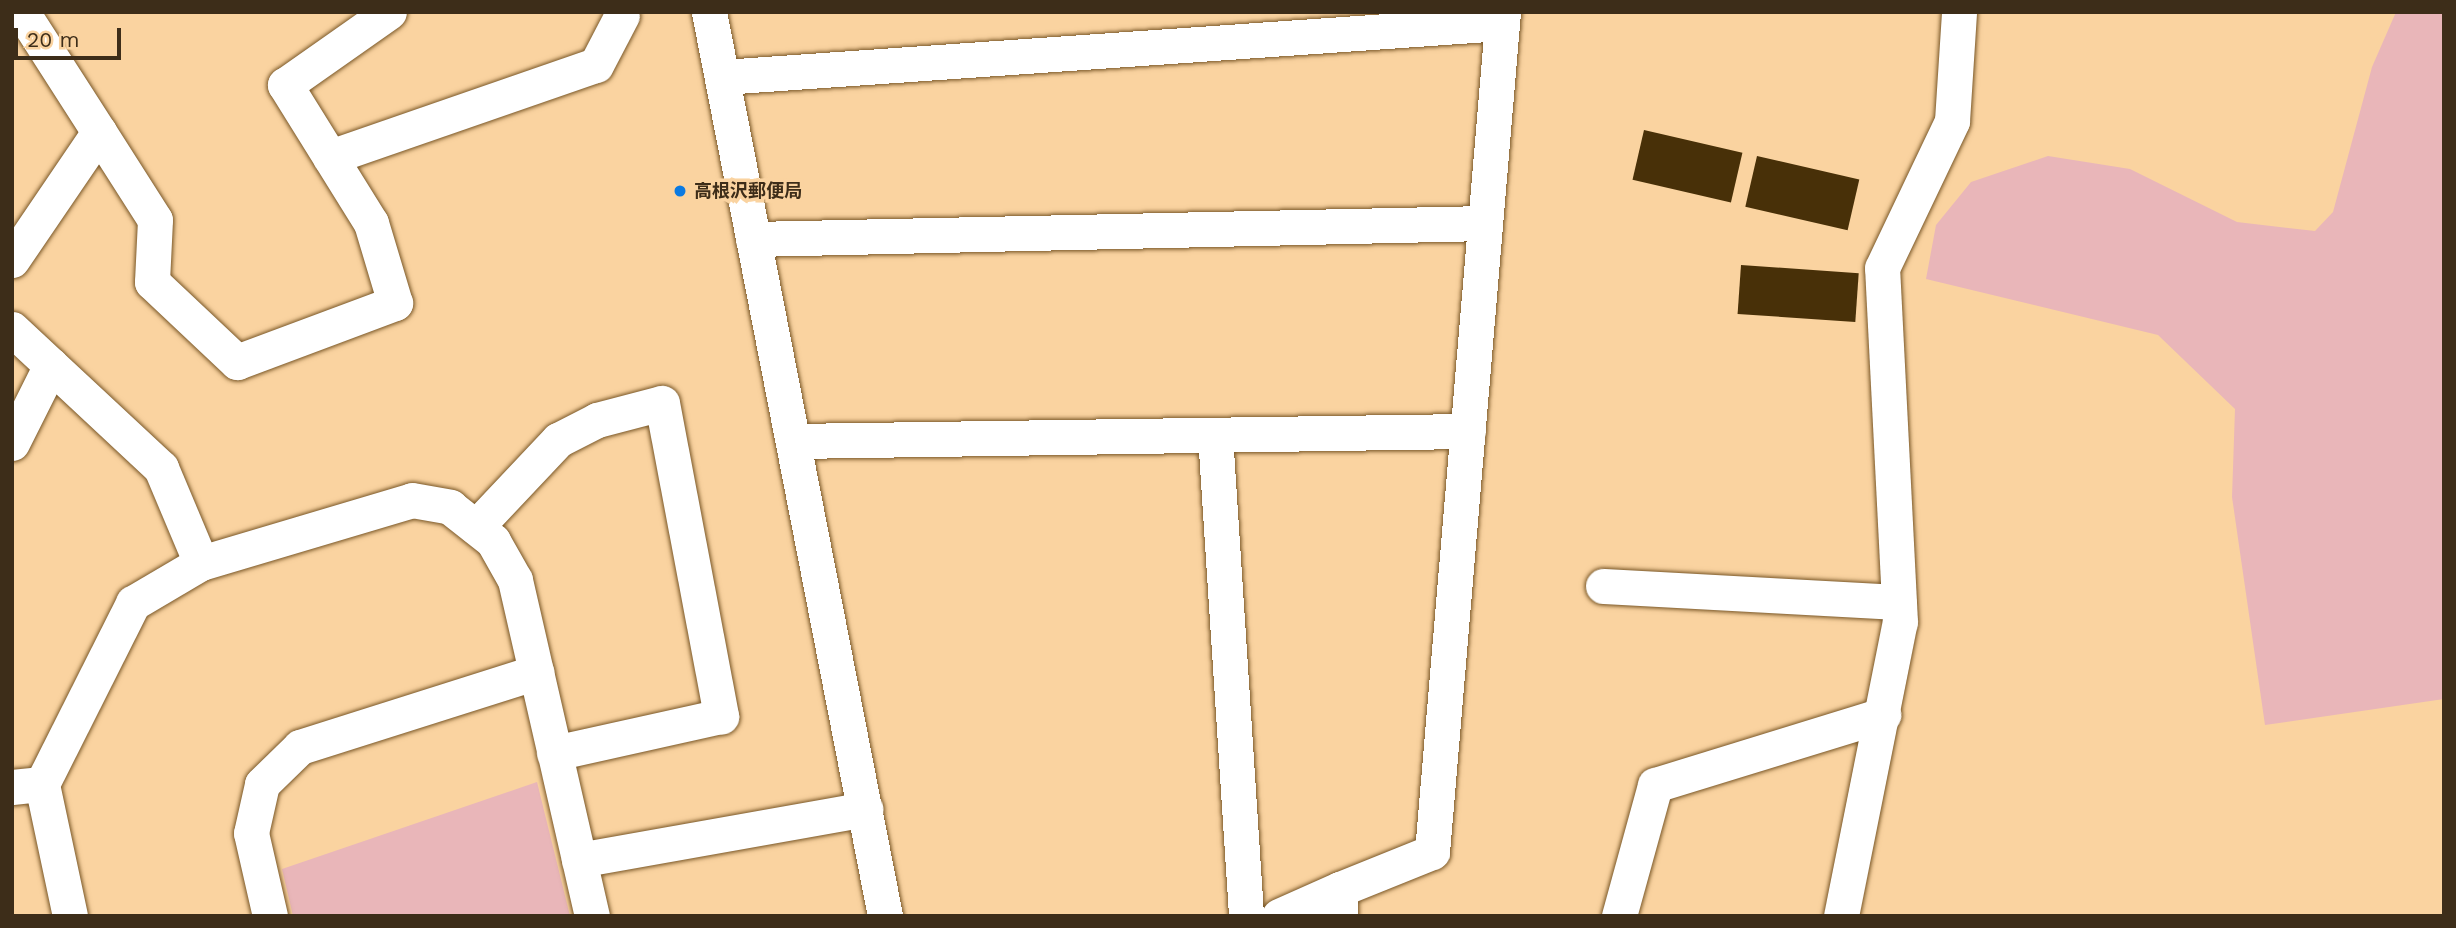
<!DOCTYPE html>
<meta charset="utf-8">
<style>
body{margin:0}
#map{position:relative;width:2456px;height:928px;overflow:hidden;background:#fad3a0;font-family:"Work Sans","Noto Sans JP",sans-serif}
div>[style]{position:absolute}
[style*='--x']{left:calc(var(--x)*1px);top:calc(var(--y)*1px);width:calc(var(--w)*1px);rotate:calc(var(--a)*1deg)}
.green>*{inset:0;background:#e9b6b9}
.building>*{inset:0;background:#483008;transform-origin:0 0}
.roads{filter:drop-shadow(0 0 2px #795727) drop-shadow(0 0 2px #795727)}
.minor>*{height:35px;margin:-17.5px;padding:0 17.5px;transform-origin:17.5px;border-radius:17.5px;background:#fff}
.dots>*{width:19px;height:19px;translate:-50% -50%;box-sizing:border-box;border:4px solid #fad3a0;border-radius:50%}
span{translate:-50% -50%;white-space:nowrap;text-align:center;line-height:1.15;-webkit-text-stroke:7px #fad3a0;paint-order:stroke}
.poi-label{font-size:18px;color:#3d2d19;font-weight:700}
.left{translate:0 -50%;text-align:left}
.frame{position:absolute;inset:0;border:14px solid #3d2d19;pointer-events:none}
.scale{position:absolute;left:14px;top:28px;width:107px;height:32px;box-sizing:border-box;border:4px solid #3d2d19;border-top:0;padding-left:9px;font-size:21px;line-height:24px;white-space:nowrap;color:#3d2d19;-webkit-text-stroke:5px #fad3a0;paint-order:stroke}
</style>
<div id="map">
<div class="green">
<i style="clip-path:polygon(2396px 12px,2444px 12px,2444px 699px,2265px 725px,2232px 497px,2235px 409px,2158px 335px,1926px 279px,1936px 225px,1971px 182px,2048px 156px,2130px 169px,2237px 222px,2315px 231px,2333px 212px,2372px 67px)"></i>
<i style="clip-path:polygon(537px 782px,570px 916px,293px 916px,282px 869px)"></i>
</div>
<div class="building">
<i style="left:1644px;top:130px;width:101px;height:51px;rotate:13deg"></i>
<i style="left:1757px;top:156px;width:105px;height:52px;rotate:13deg"></i>
<i style="left:1741px;top:265px;width:118px;height:49px;rotate:4deg"></i>
</div>
<div class="roads">
<div class="minor">
<i style="--x:709;--y:12;--w:921;--a:78.98"></i>
<i style="--x:722;--y:77;--w:782;--a:-3.96"></i>
<i style="--x:99;--y:132;--w:104;--a:57.5"></i>
<i style="--x:155;--y:220;--w:62;--a:92.8"></i>
<i style="--x:152;--y:282;--w:117;--a:43.3"></i>
<i style="--x:237;--y:362;--w:169;--a:-20.5"></i>
<i style="--x:395;--y:303;--w:84;--a:-106.7"></i>
<i style="--x:371;--y:223;--w:163;--a:-121.9"></i>
<i style="--x:285;--y:85;--w:127;--a:-35.1"></i>
<i style="--x:330;--y:157;--w:281;--a:-19.1"></i>
<i style="--x:596;--y:65;--w:56;--a:-62.5"></i>
<i style="--x:753;--y:239;--w:732;--a:-1.25"></i>
<i style="--x:12;--y:260;--w:155;--a:-55.8"></i>
<i style="--x:99;--y:132;--w:143;--a:-122.7"></i>
<i style="--x:12;--y:329;--w:204;--a:43"></i>
<i style="--x:161;--y:468;--w:103;--a:67.2"></i>
<i style="--x:1215;--y:435;--w:482;--a:86.3"></i>
<i style="--x:793;--y:441;--w:675;--a:-0.85"></i>
<i style="--x:12;--y:443;--w:87;--a:-63.4"></i>
<i style="--x:476;--y:527;--w:120;--a:-46.7"></i>
<i style="--x:558;--y:440;--w:44;--a:-27.1"></i>
<i style="--x:597;--y:420;--w:67;--a:-14.7"></i>
<i style="--x:662;--y:403;--w:319;--a:79.3"></i>
<i style="--x:721;--y:716;--w:171;--a:167.5"></i>
<i style="--x:1603;--y:586;--w:296;--a:3.1"></i>
<i style="--x:12;--y:787;--w:30;--a:-6"></i>
<i style="--x:579;--y:860;--w:291;--a:-10.1"></i>
<i style="--x:70;--y:916;--w:135;--a:-102"></i>
<i style="--x:42;--y:784;--w:203;--a:-63.3"></i>
<i style="--x:133;--y:603;--w:79;--a:-30.5"></i>
<i style="--x:201;--y:563;--w:220;--a:-16.6"></i>
<i style="--x:412;--y:500;--w:39;--a:10"></i>
<i style="--x:450;--y:507;--w:55;--a:38.3"></i>
<i style="--x:493;--y:541;--w:45;--a:60.6"></i>
<i style="--x:515;--y:580;--w:345;--a:77.1"></i>
<i style="--x:270;--y:916;--w:85;--a:-102.9"></i>
<i style="--x:251;--y:833;--w:50;--a:-77.3"></i>
<i style="--x:262;--y:784;--w:53;--a:-44.2"></i>
<i style="--x:300;--y:747;--w:248;--a:-17.6"></i>
<i style="--x:1279;--y:916;--w:67;--a:-23.9"></i>
<i style="--x:1340;--y:916;--w:27;--a:-90"></i>
<i style="--x:1340;--y:889;--w:99;--a:-21.9"></i>
<i style="--x:1432;--y:852;--w:843;--a:-85.17"></i>
<i style="--x:1619;--y:916;--w:136;--a:-74.6"></i>
<i style="--x:1655;--y:785;--w:239;--a:-17.1"></i>
<i style="--x:1841;--y:916;--w:300;--a:-78.7"></i>
<i style="--x:1900;--y:622;--w:354;--a:-92.9"></i>
<i style="--x:1882;--y:268;--w:163;--a:-64.5"></i>
<i style="--x:1952;--y:121;--w:109;--a:-86.3"></i>
</div>
</div>
<div class="dots">
<i style="left:680px;top:191px;background:#0a7ae2"></i>
</div>
<div class="poi-label">
<span class="left" style="left:694px;top:191px">高根沢郵便局</span>
</div>
<div class="frame"></div>
<div class="scale">20 m</div>
</div>
